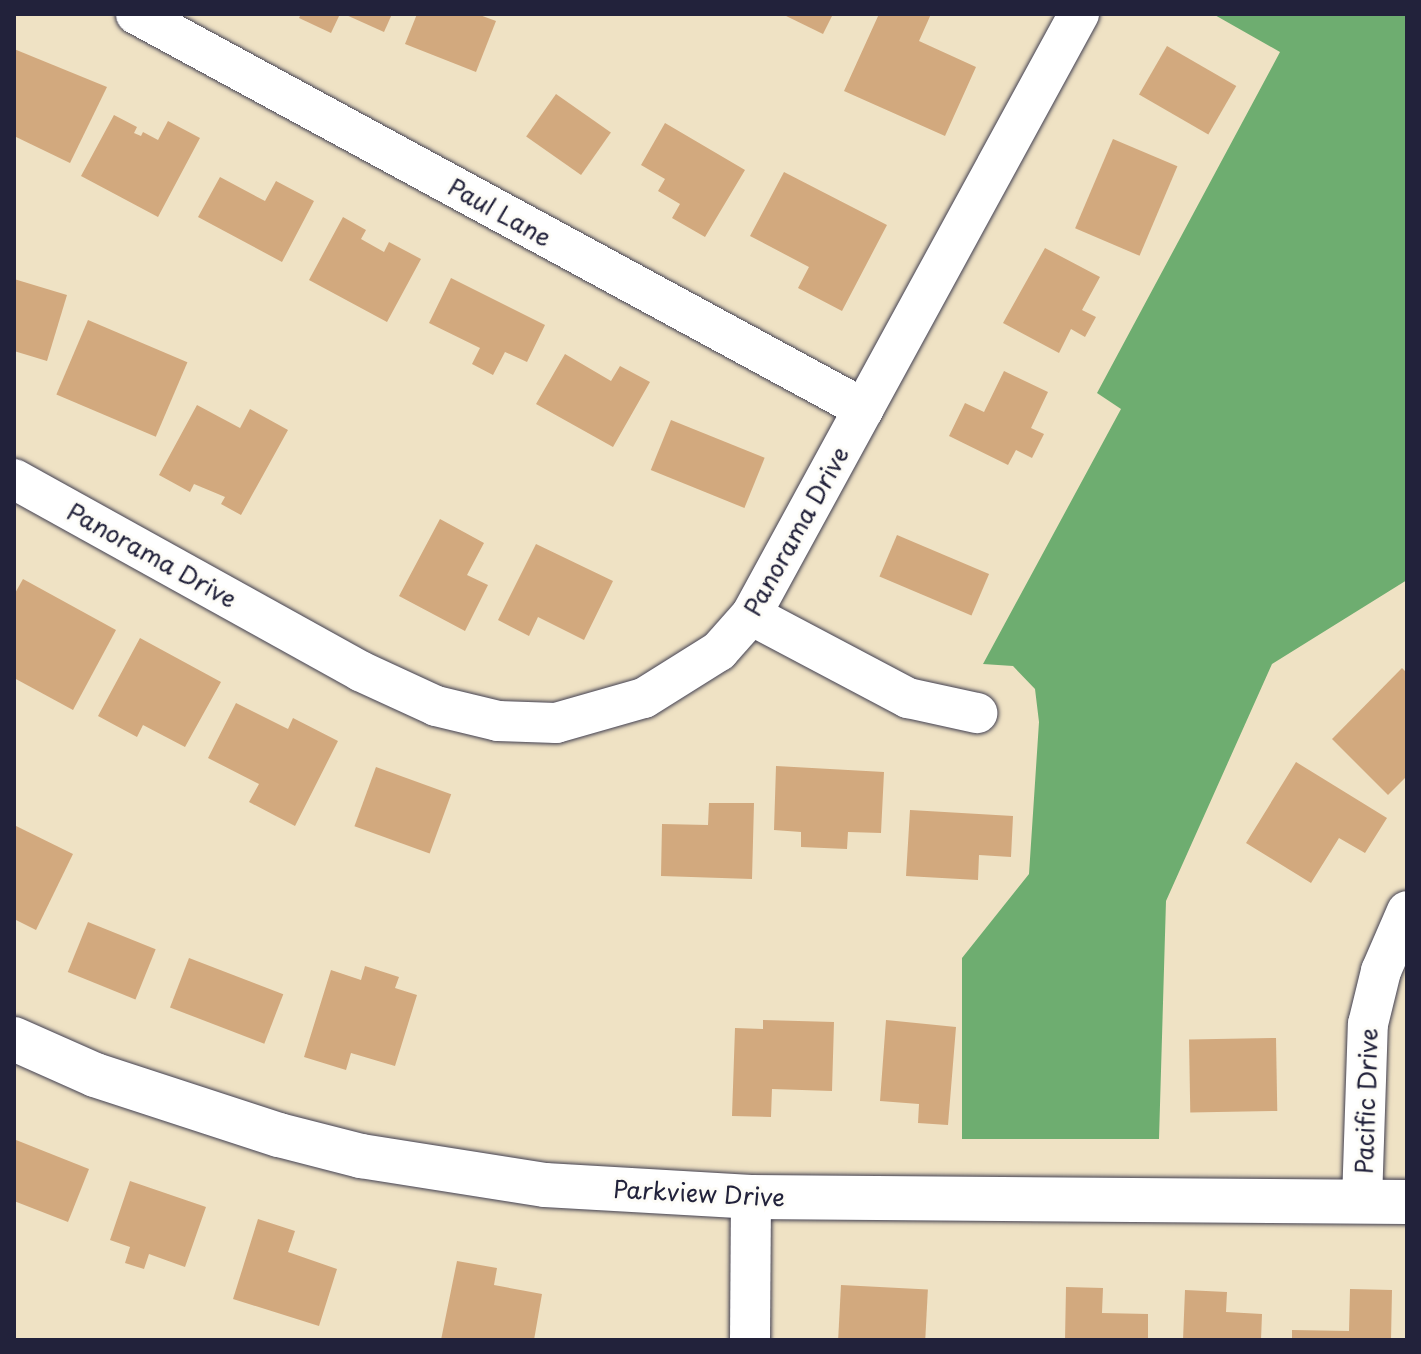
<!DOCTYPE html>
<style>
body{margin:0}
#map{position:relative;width:1421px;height:1354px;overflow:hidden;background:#efe2c4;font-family:"Playpen Sans",sans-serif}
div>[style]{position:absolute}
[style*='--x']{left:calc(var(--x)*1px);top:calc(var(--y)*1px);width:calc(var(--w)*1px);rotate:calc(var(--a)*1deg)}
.forest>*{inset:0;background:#6ead70}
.building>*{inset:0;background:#d2a97e;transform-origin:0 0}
.roads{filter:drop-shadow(0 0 2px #413f50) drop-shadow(0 0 2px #413f50)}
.street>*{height:40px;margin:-20px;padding:0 20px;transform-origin:20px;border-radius:20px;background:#fff}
.secondary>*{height:44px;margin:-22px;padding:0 22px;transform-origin:22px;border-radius:22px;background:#fff}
span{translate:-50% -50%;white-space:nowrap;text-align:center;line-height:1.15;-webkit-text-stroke:6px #fdfcf7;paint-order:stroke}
.street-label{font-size:24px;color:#22223b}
.frame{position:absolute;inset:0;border:16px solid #22223b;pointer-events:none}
</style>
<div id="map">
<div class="forest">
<i style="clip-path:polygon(1213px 14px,1407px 14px,1407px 580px,1272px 664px,1166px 901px,1159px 1139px,962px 1139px,962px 958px,1029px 874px,1039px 722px,1035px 689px,1013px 666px,983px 664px,1121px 409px,1097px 393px,1280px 52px)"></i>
</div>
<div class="building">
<i style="clip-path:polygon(301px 14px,340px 14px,331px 33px,299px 18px)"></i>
<i style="clip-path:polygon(344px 14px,392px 14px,384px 32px)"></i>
<i style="clip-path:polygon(417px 14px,477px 14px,496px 21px,476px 72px,405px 44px)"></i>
<i style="clip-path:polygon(782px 14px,833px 14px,823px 34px)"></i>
<i style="clip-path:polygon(879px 14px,931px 14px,919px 41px,976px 67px,945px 136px,844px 91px)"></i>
<i style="left:1167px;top:46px;width:80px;height:56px;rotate:30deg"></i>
<i style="clip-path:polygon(14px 49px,107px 87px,70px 163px,14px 136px)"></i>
<i style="left:556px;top:94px;width:67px;height:52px;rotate:35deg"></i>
<i style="clip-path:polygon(114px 115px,137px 127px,134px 133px,141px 136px,143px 132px,158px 140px,168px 121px,200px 138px,158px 217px,81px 176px)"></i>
<i style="clip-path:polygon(665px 123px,745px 170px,705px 237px,672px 218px,680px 204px,658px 191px,665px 179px,641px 165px)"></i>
<i style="left:1113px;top:139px;width:70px;height:97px;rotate:23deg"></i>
<i style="clip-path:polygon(784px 172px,887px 225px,842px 311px,798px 288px,809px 267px,750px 236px)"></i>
<i style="clip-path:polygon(220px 177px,265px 201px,276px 181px,314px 201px,282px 262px,198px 217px)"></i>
<i style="clip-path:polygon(343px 217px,366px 230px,361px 239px,384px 252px,389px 242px,421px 259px,387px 322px,309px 280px)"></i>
<i style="clip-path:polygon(1045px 248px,1100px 277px,1082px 310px,1096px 317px,1085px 337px,1071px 329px,1059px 353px,1003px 323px)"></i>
<i style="clip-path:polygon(451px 278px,545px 325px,527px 362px,505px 352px,493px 375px,472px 364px,480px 348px,429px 323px)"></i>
<i style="clip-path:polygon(14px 279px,67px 295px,47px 361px,14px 351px)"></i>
<i style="left:88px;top:320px;width:108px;height:81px;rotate:23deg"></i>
<i style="clip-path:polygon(565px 354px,611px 381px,620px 366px,650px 382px,613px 447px,536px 404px)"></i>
<i style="clip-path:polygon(1004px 371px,1048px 392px,1031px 428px,1044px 434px,1032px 458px,1016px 450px,1008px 465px,949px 436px,965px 403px,984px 412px)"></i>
<i style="clip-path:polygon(197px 405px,240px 428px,250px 409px,288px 430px,241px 515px,221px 504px,225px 497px,218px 494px,194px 484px,190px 492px,159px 475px)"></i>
<i style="left:671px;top:420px;width:101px;height:54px;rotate:22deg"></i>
<i style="clip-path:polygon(440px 519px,484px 543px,467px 575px,488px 585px,465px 631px,399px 596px)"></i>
<i style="left:897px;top:535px;width:100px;height:45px;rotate:23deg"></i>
<i style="clip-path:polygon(536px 544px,613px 581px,584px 640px,538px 617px,529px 636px,498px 620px)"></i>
<i style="clip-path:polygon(23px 579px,116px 630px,73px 710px,14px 678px,14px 595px)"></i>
<i style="clip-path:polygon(140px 638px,221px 682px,185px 747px,143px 725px,137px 737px,98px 716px)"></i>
<i style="clip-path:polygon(1402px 668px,1407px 673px,1407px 776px,1388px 795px,1332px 739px)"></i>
<i style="clip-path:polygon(236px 703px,288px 729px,293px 718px,338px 741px,295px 826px,249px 802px,259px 784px,208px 758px)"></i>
<i style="clip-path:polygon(1296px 762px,1387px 818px,1365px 853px,1339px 838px,1311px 883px,1246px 843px)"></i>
<i style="clip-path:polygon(776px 766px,884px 772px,881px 833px,848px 832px,847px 849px,801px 847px,801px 832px,774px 830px)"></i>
<i style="left:376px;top:767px;width:80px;height:63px;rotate:20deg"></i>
<i style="clip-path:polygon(709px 803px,754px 803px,752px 879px,661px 876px,662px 824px,708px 825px)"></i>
<i style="clip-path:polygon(910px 810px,1013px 816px,1011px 857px,979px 855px,978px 880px,906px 876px)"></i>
<i style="clip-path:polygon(14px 825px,73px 854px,36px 930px,14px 919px)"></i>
<i style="left:88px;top:922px;width:73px;height:54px;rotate:22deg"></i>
<i style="left:189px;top:958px;width:101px;height:53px;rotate:21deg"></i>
<i style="clip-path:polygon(365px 966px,399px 977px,395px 988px,417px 995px,395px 1066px,351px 1053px,346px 1070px,304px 1057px,331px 970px,361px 980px)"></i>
<i style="clip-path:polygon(763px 1020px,834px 1022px,832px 1091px,772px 1089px,771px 1117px,732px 1116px,735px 1028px,763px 1029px)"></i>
<i style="clip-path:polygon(886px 1020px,956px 1027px,948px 1125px,918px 1123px,919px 1104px,880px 1101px)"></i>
<i style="left:1276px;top:1038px;width:73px;height:87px;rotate:89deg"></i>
<i style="clip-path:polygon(16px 1140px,89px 1169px,68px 1222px,14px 1201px)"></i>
<i style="clip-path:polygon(130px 1181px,206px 1207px,185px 1267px,149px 1254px,144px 1269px,125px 1263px,130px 1247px,110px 1240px)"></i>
<i style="clip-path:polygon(258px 1219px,295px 1231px,288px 1252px,337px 1269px,319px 1326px,233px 1299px)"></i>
<i style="clip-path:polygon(457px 1261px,497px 1268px,494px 1285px,542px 1294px,534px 1340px,441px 1340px)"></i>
<i style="left:841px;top:1285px;width:87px;height:55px;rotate:3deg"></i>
<i style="clip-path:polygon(1066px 1287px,1103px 1288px,1102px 1313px,1148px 1314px,1148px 1340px,1065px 1340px)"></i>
<i style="clip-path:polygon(1350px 1289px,1392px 1290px,1391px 1340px,1292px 1340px,1292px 1330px,1349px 1331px)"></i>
<i style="clip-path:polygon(1185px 1290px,1227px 1292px,1226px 1312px,1262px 1314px,1261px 1340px,1183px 1340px)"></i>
</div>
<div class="roads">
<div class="street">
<i style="--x:136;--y:14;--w:828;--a:28.48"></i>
<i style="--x:14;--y:479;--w:396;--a:29"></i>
<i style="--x:360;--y:671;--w:84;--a:24.7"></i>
<i style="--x:436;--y:706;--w:64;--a:13.6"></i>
<i style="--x:498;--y:721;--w:58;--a:2"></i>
<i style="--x:556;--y:723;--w:91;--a:-15.9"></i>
<i style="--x:644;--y:698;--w:89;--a:-32.1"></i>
<i style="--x:719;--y:651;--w:48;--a:-48.4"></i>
<i style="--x:751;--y:615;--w:685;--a:-61.38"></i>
<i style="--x:751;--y:615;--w:178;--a:27.9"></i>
<i style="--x:908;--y:698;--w:71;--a:12.3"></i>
<i style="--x:1362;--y:1201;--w:177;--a:-88.1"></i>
<i style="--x:1368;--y:1024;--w:55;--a:-76.2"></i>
<i style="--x:1381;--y:971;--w:65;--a:-66.6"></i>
<i style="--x:750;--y:1340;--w:143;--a:-89.6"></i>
</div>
<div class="secondary">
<i style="--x:14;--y:1039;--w:89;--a:24"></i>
<i style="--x:95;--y:1075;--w:194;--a:18.1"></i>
<i style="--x:279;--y:1135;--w:85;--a:14.4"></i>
<i style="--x:361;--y:1156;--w:186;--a:9"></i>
<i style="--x:545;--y:1185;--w:206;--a:3.3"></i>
<i style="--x:751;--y:1197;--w:656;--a:0.44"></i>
</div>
</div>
<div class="street-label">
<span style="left:500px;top:212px;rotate:29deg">Paul Lane</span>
<span style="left:796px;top:531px;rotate:-61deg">Panorama Drive</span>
<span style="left:152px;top:555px;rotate:29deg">Panorama Drive</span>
<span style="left:1366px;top:1101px;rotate:-88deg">Pacific Drive</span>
<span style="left:699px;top:1193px;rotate:3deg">Parkview Drive</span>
</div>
<div class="frame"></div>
</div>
